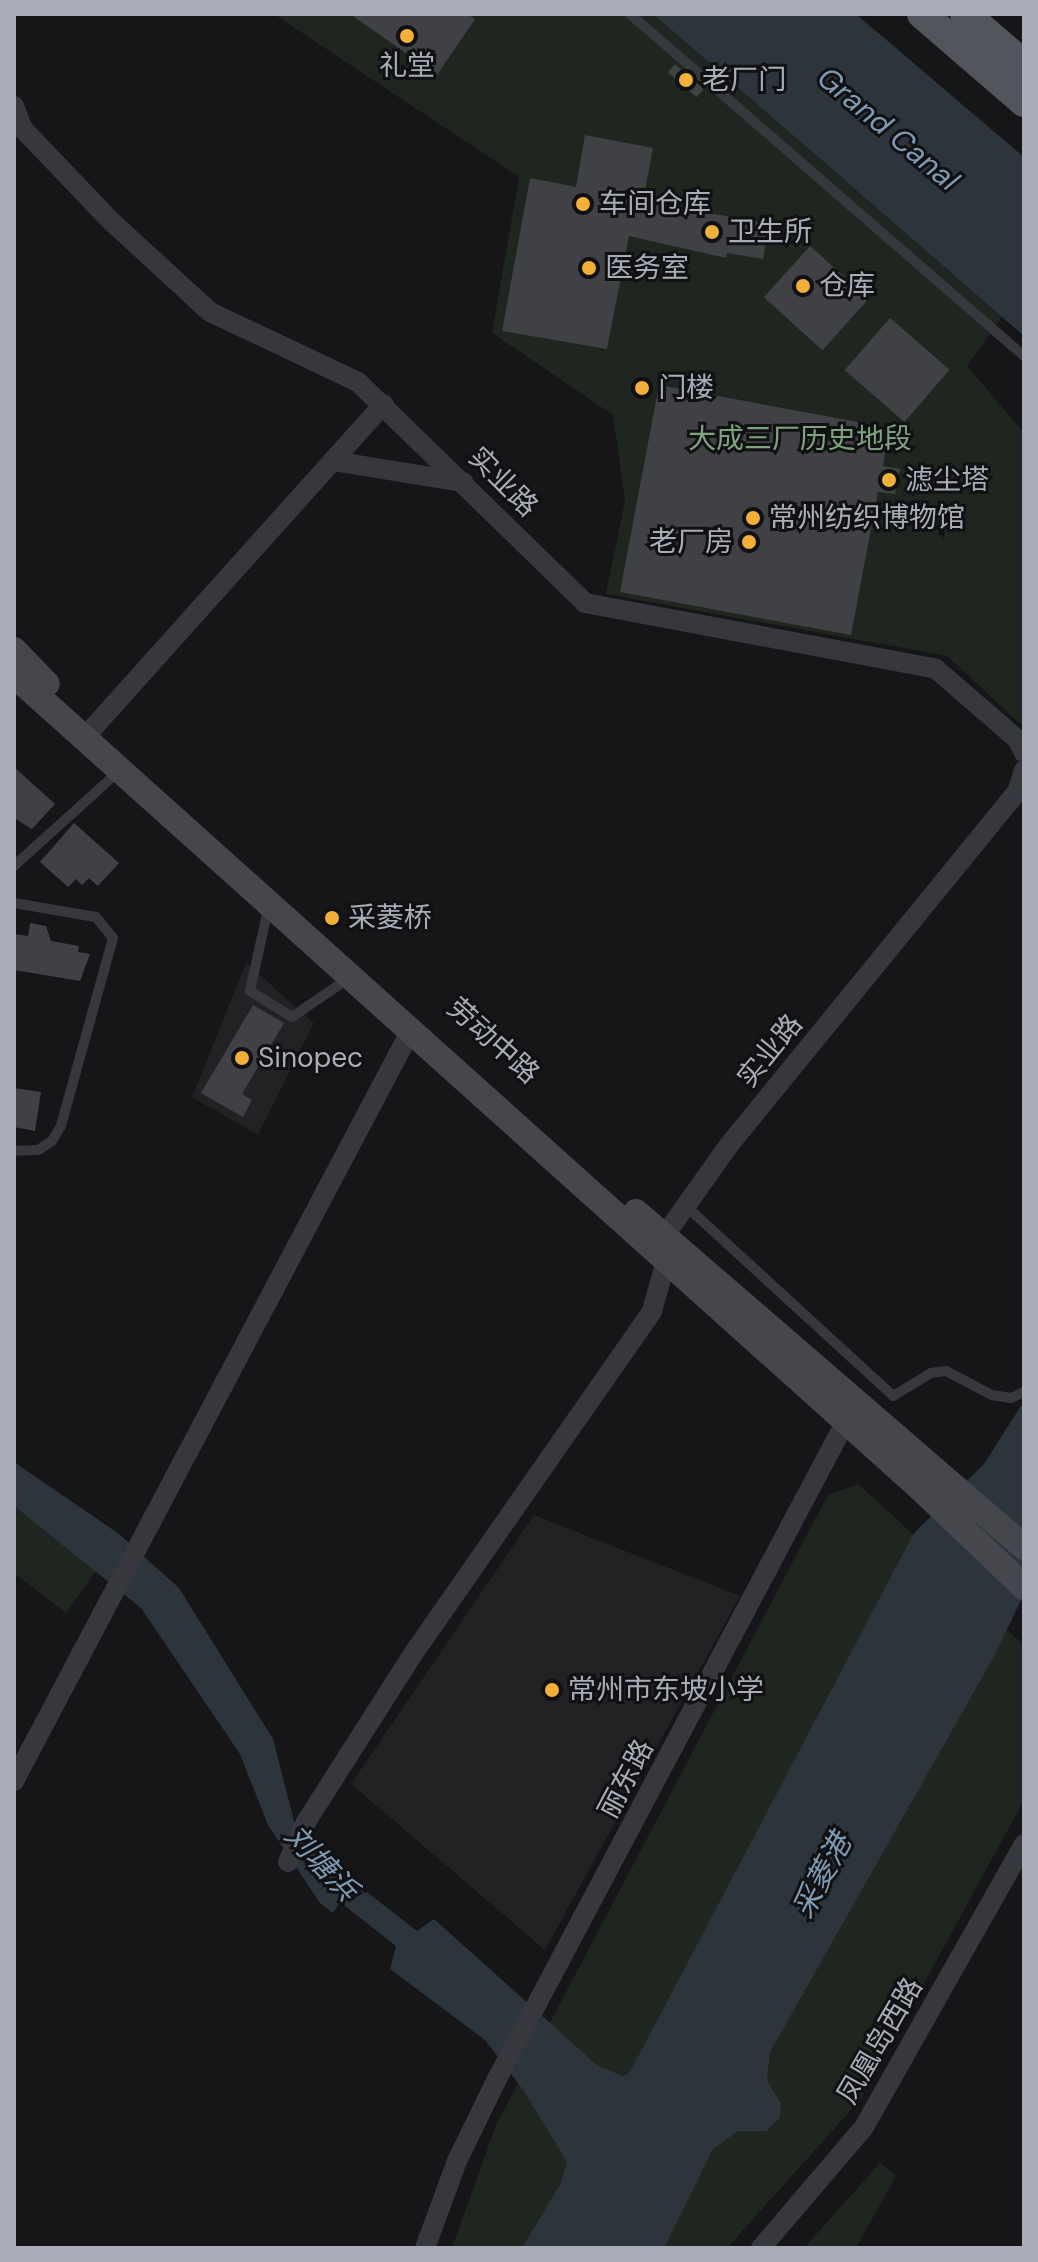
<!DOCTYPE html>
<meta charset="utf-8">
<style>
body{margin:0}
#map{position:relative;width:1038px;height:2262px;overflow:hidden;background:#161618;font-family:"DM Sans","Noto Sans SC",sans-serif}
div>[style]{position:absolute}
[style*='--x']{left:calc(var(--x)*1px);top:calc(var(--y)*1px);width:calc(var(--w)*1px);rotate:calc(var(--a)*1deg)}
.built>*{inset:0;background:#222225}
.green>*{inset:0;background:#1e261f}
.water>*{inset:0;background:#2c353c}
.building>*{inset:0;background:#404145;transform-origin:0 0}
.service>*{height:10px;margin:-5px;padding:0 5px;transform-origin:5px;border-radius:5px;background:#37383d}
.minor>*{height:20px;margin:-10px;padding:0 10px;transform-origin:10px;border-radius:10px;background:#37383d}
.secondary>*{height:26px;margin:-13px;padding:0 13px;transform-origin:13px;border-radius:13px;background:#45474d}
.primary>*{height:30px;margin:-15px;padding:0 15px;transform-origin:15px;border-radius:15px;background:#53555c}
.dots>*{width:22px;height:22px;translate:-50% -50%;box-sizing:border-box;border:4px solid #111113;border-radius:50%}
span{translate:-50% -50%;white-space:nowrap;text-align:center;line-height:1.15;-webkit-text-stroke:6px #111113;paint-order:stroke}
.poi-label{font-size:28px;color:#a8adb8}
.left{translate:0 -50%;text-align:left}
.right{translate:-100% -50%;text-align:right}
.park-label{font-size:28px;color:#7fa381}
.street-label{font-size:28px;color:#a8adb8}
.water-label{font-size:30px;color:#7f9bb3;font-style:italic}
.frame{position:absolute;inset:0;border:16px solid #a8adb8;pointer-events:none}
</style>
<div id="map">
<div class="built">
<i style="clip-path:polygon(246px 963px,314px 1023px,258px 1135px,192px 1097px)"></i>
<i style="clip-path:polygon(534px 1515px,740px 1596px,545px 1950px,351px 1784px)"></i>
</div>
<div class="green">
<i style="clip-path:polygon(274px 14px,653px 14px,1002px 317px,967px 366px,1024px 433px,1024px 727px,947px 656px,606px 594px,625px 501px,613px 415px,492px 333px,519px 177px)"></i>
<i style="clip-path:polygon(858px 1484px,936px 1555px,555px 2248px,452px 2248px,496px 2125px,828px 1495px)"></i>
<i style="clip-path:polygon(14px 1506px,96px 1571px,66px 1613px,14px 1573px)"></i>
<i style="clip-path:polygon(990px 1617px,1024px 1644px,1024px 1800px,861px 2099px,727px 2248px,651px 2248px)"></i>
<i style="clip-path:polygon(880px 2163px,896px 2176px,856px 2248px,804px 2248px)"></i>
</div>
<div class="water">
<i style="clip-path:polygon(653px 14px,856px 14px,1024px 157px,1024px 336px)"></i>
<i style="clip-path:polygon(1024px 1401px,1024px 1594px,992px 1660px,770px 2052px,767px 2080px,781px 2104px,780px 2117px,766px 2131px,738px 2131px,713px 2149px,664px 2248px,522px 2248px,561px 2183px,567px 2162px,524px 2091px,485px 2040px,390px 1969px,396px 1946px,340px 1902px,333px 1913px,320px 1903px,268px 1825px,240px 1754px,141px 1608px,14px 1506px,14px 1462px,119px 1534px,179px 1588px,273px 1739px,294px 1821px,322px 1857px,417px 1931px,434px 1919px,598px 2066px,623px 2076px,630px 2072px,914px 1533px,984px 1464px)"></i>
</div>
<div class="building">
<i style="clip-path:polygon(350px 14px,467px 14px,475px 19px,437px 75px)"></i>
<i style="left:675px;top:64px;width:38px;height:11px;rotate:41deg"></i>
<i style="clip-path:polygon(585px 135px,653px 148px,643px 201px,770px 224px,763px 259px,727px 253px,726px 258px,629px 236px,607px 349px,502px 331px,530px 178px,576px 187px)"></i>
<i style="left:810px;top:246px;width:79px;height:69px;rotate:42deg"></i>
<i style="left:890px;top:318px;width:79px;height:69px;rotate:41deg"></i>
<i style="clip-path:polygon(659px 385px,890px 428px,883px 466px,900px 469px,895px 494px,878px 492px,851px 635px,620px 592px)"></i>
<i style="clip-path:polygon(14px 767px,55px 804px,32px 829px,14px 818px)"></i>
<i style="clip-path:polygon(74px 823px,119px 863px,98px 886px,89px 878px,82px 885px,76px 879px,68px 887px,40px 862px)"></i>
<i style="clip-path:polygon(30px 923px,46px 926px,51px 941px,79px 946px,78px 952px,90px 954px,80px 981px,14px 970px,14px 934px,28px 936px)"></i>
<i style="clip-path:polygon(253px 1005px,284px 1023px,242px 1094px,252px 1100px,243px 1117px,201px 1093px)"></i>
<i style="clip-path:polygon(14px 1088px,41px 1092px,35px 1131px,14px 1127px)"></i>
</div>
<div class="service">
<i style="--x:630;--y:14;--w:522;--a:40.96"></i>
<i style="--x:14;--y:866;--w:140;--a:-42.1"></i>
<i style="--x:14;--y:903;--w:83;--a:9.7"></i>
<i style="--x:96;--y:917;--w:27;--a:51"></i>
<i style="--x:113;--y:938;--w:195;--a:105.5"></i>
<i style="--x:61;--y:1126;--w:17;--a:121"></i>
<i style="--x:52;--y:1141;--w:17;--a:147"></i>
<i style="--x:38;--y:1150;--w:24;--a:178"></i>
<i style="--x:268;--y:909;--w:84;--a:102.4"></i>
<i style="--x:250;--y:991;--w:49;--a:31.8"></i>
<i style="--x:292;--y:1017;--w:69;--a:-34.4"></i>
<i style="--x:686;--y:1206;--w:281;--a:42.5"></i>
<i style="--x:893;--y:1396;--w:44;--a:-31.2"></i>
<i style="--x:931;--y:1373;--w:15;--a:-8"></i>
<i style="--x:946;--y:1371;--w:52;--a:27.6"></i>
<i style="--x:992;--y:1395;--w:19;--a:9"></i>
<i style="--x:1011;--y:1398;--w:14;--a:-25"></i>
</div>
<div class="minor">
<i style="--x:14;--y:106;--w:25;--a:69"></i>
<i style="--x:23;--y:129;--w:127;--a:46.3"></i>
<i style="--x:111;--y:221;--w:134;--a:42.6"></i>
<i style="--x:210;--y:312;--w:164;--a:25.3"></i>
<i style="--x:358;--y:382;--w:317;--a:44.2"></i>
<i style="--x:585;--y:603;--w:357;--a:10.6"></i>
<i style="--x:936;--y:669;--w:108;--a:40.9"></i>
<i style="--x:1018;--y:740;--w:14;--a:65"></i>
<i style="--x:333;--y:461;--w:132;--a:9.2"></i>
<i style="--x:93;--y:728;--w:435;--a:-48.1"></i>
<i style="--x:14;--y:1781;--w:847;--a:-62.13"></i>
<i style="--x:288;--y:1862;--w:44;--a:-65.8"></i>
<i style="--x:306;--y:1822;--w:199;--a:-57.5"></i>
<i style="--x:413;--y:1654;--w:418;--a:-55.1"></i>
<i style="--x:652;--y:1311;--w:52;--a:-74.4"></i>
<i style="--x:666;--y:1261;--w:26;--a:-92"></i>
<i style="--x:665;--y:1235;--w:110;--a:-54.6"></i>
<i style="--x:729;--y:1145;--w:456;--a:-50.8"></i>
<i style="--x:1017;--y:792;--w:23;--a:-72"></i>
<i style="--x:425;--y:2248;--w:93;--a:-69.8"></i>
<i style="--x:457;--y:2161;--w:91;--a:-64"></i>
<i style="--x:497;--y:2079;--w:745;--a:-62.06"></i>
<i style="--x:761;--y:2248;--w:159;--a:-49.6"></i>
<i style="--x:864;--y:2127;--w:325;--a:-60.5"></i>
</div>
<div class="secondary">
<i style="--x:14;--y:650;--w:47;--a:45.9"></i>
<i style="--x:14;--y:675;--w:1214;--a:41.9"></i>
<i style="--x:918;--y:1486;--w:146;--a:43.6"></i>
<i style="--x:636;--y:1212;--w:513;--a:40.81"></i>
</div>
<div class="primary">
<i style="--x:922;--y:14;--w:135;--a:40.8"></i>
<i style="--x:965;--y:14;--w:78;--a:40.8"></i>
</div>
<div class="dots">
<i style="left:407px;top:36px;background:#f2b134"></i>
<i style="left:686px;top:80px;background:#f2b134"></i>
<i style="left:583px;top:204px;background:#f2b134"></i>
<i style="left:712px;top:232px;background:#f2b134"></i>
<i style="left:589px;top:268px;background:#f2b134"></i>
<i style="left:803px;top:286px;background:#f2b134"></i>
<i style="left:642px;top:388px;background:#f2b134"></i>
<i style="left:889px;top:480px;background:#f2b134"></i>
<i style="left:753px;top:518px;background:#f2b134"></i>
<i style="left:749px;top:542px;background:#f2b134"></i>
<i style="left:332px;top:918px;background:#f2b134"></i>
<i style="left:242px;top:1058px;background:#f2b134"></i>
<i style="left:552px;top:1690px;background:#f2b134"></i>
</div>
<div class="poi-label">
<span style="left:407px;top:66px">礼堂</span>
<span class="left" style="left:702px;top:80px">老厂门</span>
<span class="left" style="left:599px;top:204px">车间仓库</span>
<span class="left" style="left:728px;top:232px">卫生所</span>
<span class="left" style="left:605px;top:268px">医务室</span>
<span class="left" style="left:819px;top:286px">仓库</span>
<span class="left" style="left:658px;top:388px">门楼</span>
<span class="left" style="left:905px;top:480px">滤尘塔</span>
<span class="left" style="left:769px;top:518px">常州纺织博物馆</span>
<span class="right" style="left:733px;top:542px">老厂房</span>
<span class="left" style="left:348px;top:918px">采菱桥</span>
<span class="left" style="left:258px;top:1058px">Sinopec</span>
<span class="left" style="left:568px;top:1690px">常州市东坡小学</span>
</div>
<div class="park-label">
<span style="left:800px;top:439px">大成三厂历史地段</span>
</div>
<div class="street-label">
<span style="left:503px;top:482px;rotate:45deg">实业路</span>
<span style="left:493px;top:1041px;rotate:42deg">劳动中路</span>
<span style="left:770px;top:1051px;rotate:-51deg">实业路</span>
<span style="left:626px;top:1779px;rotate:-62deg">丽东路</span>
<span style="left:880px;top:2041px;rotate:-60deg">凤凰岛西路</span>
</div>
<div class="water-label">
<span style="left:888px;top:129px;rotate:40deg">Grand Canal</span>
<span style="left:321px;top:1863px;rotate:47deg">刘塘浜</span>
<span style="left:822px;top:1876px;rotate:-62deg">采菱港</span>
</div>
<div class="frame"></div>
</div>
